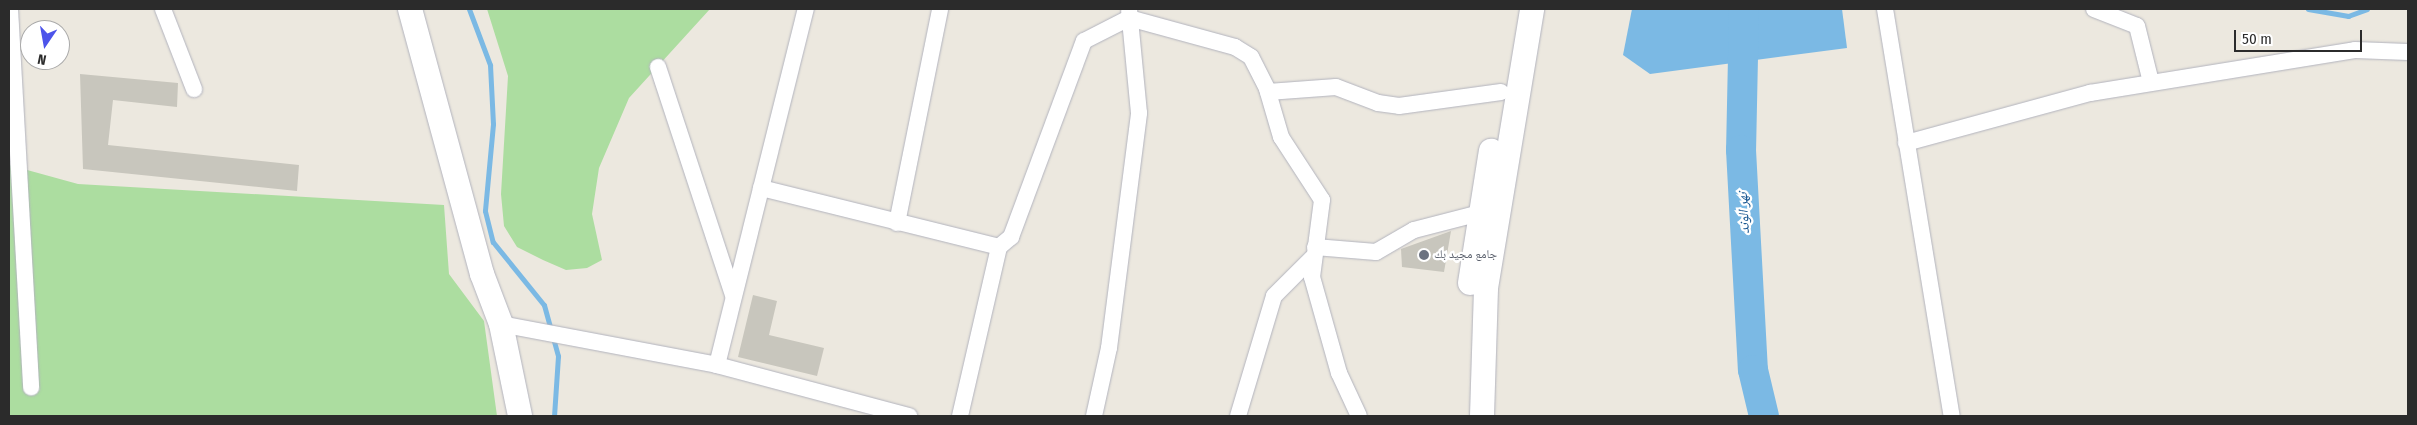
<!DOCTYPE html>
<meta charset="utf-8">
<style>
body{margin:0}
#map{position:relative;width:2417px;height:425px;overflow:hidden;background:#ece8df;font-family:"Fira Sans Condensed","Noto Naskh Arabic",sans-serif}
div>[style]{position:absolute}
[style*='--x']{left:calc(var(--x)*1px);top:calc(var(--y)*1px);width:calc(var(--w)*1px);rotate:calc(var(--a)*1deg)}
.green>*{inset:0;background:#acdda0}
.water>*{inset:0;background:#7bb9e4}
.stream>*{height:5px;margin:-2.5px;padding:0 2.5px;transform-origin:2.5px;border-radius:2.5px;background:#7bb9e4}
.river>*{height:30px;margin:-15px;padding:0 15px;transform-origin:15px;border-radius:15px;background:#7bb9e4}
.building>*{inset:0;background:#c8c6bd}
.roads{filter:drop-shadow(0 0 1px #b2b3bd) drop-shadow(0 0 1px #b2b3bd)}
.street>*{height:16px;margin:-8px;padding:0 8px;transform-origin:8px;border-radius:8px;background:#fff}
.secondary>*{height:24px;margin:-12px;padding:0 12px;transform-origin:12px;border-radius:12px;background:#fff}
.dots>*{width:14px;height:14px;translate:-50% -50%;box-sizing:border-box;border:2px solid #fff;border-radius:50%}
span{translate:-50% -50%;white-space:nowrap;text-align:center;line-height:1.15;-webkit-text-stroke:4.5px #fff;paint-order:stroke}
.worship-label{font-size:12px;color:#5b616d}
.left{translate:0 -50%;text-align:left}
.water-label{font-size:14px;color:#195791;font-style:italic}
.frame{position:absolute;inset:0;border:10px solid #2b2b2b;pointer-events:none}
.north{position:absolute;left:20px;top:20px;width:50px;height:50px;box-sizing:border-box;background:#fff;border:1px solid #aaa;border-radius:50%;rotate:192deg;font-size:14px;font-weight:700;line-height:20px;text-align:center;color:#2b2b2b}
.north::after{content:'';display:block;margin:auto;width:18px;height:22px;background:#4d54ea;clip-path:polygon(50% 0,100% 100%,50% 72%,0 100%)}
.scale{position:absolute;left:2234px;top:30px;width:128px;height:22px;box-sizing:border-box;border:2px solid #2b2b2b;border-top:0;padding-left:6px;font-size:15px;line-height:18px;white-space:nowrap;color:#2b2b2b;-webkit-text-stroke:4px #fff;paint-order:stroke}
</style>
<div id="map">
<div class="green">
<i style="clip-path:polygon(487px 9px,710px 9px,629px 98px,599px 168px,592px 214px,602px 260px,587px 268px,566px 270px,543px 260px,517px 247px,504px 226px,501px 194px,508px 76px)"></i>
<i style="clip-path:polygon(9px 165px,78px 184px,444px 205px,449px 274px,484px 321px,497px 416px,9px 416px)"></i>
</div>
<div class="water">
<i style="clip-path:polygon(1632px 9px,1842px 9px,1847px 48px,1650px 74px,1623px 55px)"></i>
</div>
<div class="stream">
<i style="--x:469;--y:9;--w:60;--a:69.4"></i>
<i style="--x:490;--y:65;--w:59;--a:87.1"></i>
<i style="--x:493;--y:124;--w:87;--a:95.3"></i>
<i style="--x:485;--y:211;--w:32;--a:76"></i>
<i style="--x:493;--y:242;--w:81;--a:51"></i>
<i style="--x:544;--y:305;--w:53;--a:74.6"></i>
<i style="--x:558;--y:356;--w:60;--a:93.8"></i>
<i style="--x:2308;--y:9;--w:41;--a:9.9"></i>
<i style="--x:2348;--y:16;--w:20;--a:-20"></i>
</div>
<div class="river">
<i style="--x:1744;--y:9;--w:141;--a:91.2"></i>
<i style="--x:1741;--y:150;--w:220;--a:86.9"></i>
<i style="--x:1753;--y:370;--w:47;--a:76.6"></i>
</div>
<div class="building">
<i style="clip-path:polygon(80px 74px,178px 83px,177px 107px,113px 100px,108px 145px,299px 165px,297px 191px,83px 169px)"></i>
<i style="clip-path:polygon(1451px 231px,1444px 272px,1402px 267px,1401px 249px)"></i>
<i style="clip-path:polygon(753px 295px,777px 301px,769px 335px,824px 348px,817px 376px,738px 357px)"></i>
</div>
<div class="roads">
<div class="street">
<i style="--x:10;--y:9;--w:379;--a:86.8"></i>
<i style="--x:163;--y:9;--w:86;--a:68.8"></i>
<i style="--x:1885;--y:9;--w:412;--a:80.7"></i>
<i style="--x:2094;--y:9;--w:46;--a:21.6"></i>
<i style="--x:2137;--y:26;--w:58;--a:76"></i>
<i style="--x:658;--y:67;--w:240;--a:71.8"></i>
<i style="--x:1268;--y:92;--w:68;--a:-4.2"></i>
<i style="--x:1336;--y:87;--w:45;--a:20.9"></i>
<i style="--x:1378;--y:103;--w:21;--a:8"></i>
<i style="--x:1399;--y:106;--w:103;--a:-7.8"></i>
<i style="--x:1906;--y:143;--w:191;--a:-15.2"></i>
<i style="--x:2090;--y:93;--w:268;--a:-9.2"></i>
<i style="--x:2355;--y:50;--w:53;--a:2.2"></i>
<i style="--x:761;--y:188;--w:245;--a:13.9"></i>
<i style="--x:897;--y:223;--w:218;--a:-78.6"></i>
<i style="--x:1315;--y:247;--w:61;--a:4.7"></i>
<i style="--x:1376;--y:252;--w:44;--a:-30.1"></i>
<i style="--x:1414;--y:230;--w:68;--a:-14.4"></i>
<i style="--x:501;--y:324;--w:220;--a:10.7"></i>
<i style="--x:717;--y:365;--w:199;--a:14.9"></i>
<i style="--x:717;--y:365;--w:367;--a:-76"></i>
<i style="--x:960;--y:416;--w:173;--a:-77"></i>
<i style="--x:999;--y:247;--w:16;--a:-40"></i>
<i style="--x:1011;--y:237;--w:209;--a:-69.6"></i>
<i style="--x:1084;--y:41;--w:51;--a:-27.1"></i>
<i style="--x:1129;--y:18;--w:110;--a:15.3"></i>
<i style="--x:1235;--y:47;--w:19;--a:32"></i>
<i style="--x:1251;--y:57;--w:36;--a:63"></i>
<i style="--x:1267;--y:89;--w:50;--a:73.7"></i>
<i style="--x:1281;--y:137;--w:75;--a:56.9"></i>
<i style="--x:1322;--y:200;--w:78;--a:97.4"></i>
<i style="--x:1312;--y:277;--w:100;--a:74.3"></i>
<i style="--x:1339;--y:373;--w:47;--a:65.1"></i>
<i style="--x:1094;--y:416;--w:70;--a:-77.6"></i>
<i style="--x:1109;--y:348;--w:237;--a:-82.7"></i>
<i style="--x:1139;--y:113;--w:103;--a:-95.5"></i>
<i style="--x:1238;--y:416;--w:125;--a:-73.3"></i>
<i style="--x:1274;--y:296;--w:54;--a:-45"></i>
</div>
<div class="secondary">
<i style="--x:410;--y:9;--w:275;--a:74.8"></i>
<i style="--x:482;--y:274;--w:53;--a:69.2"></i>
<i style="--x:501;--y:324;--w:94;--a:78.3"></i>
<i style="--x:1470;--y:283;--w:134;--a:-81"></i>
<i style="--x:1482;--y:416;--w:128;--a:-88.2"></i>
<i style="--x:1486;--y:288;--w:283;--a:-80.6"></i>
</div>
</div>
<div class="dots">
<i style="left:1424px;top:255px;background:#6b7280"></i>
</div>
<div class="worship-label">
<span class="left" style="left:1434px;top:255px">جامع مجيد بك</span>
</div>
<div class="water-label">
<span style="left:1744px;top:213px;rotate:-93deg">نهر الوند</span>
</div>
<div class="frame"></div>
<div class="north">N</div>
<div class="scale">50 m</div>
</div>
